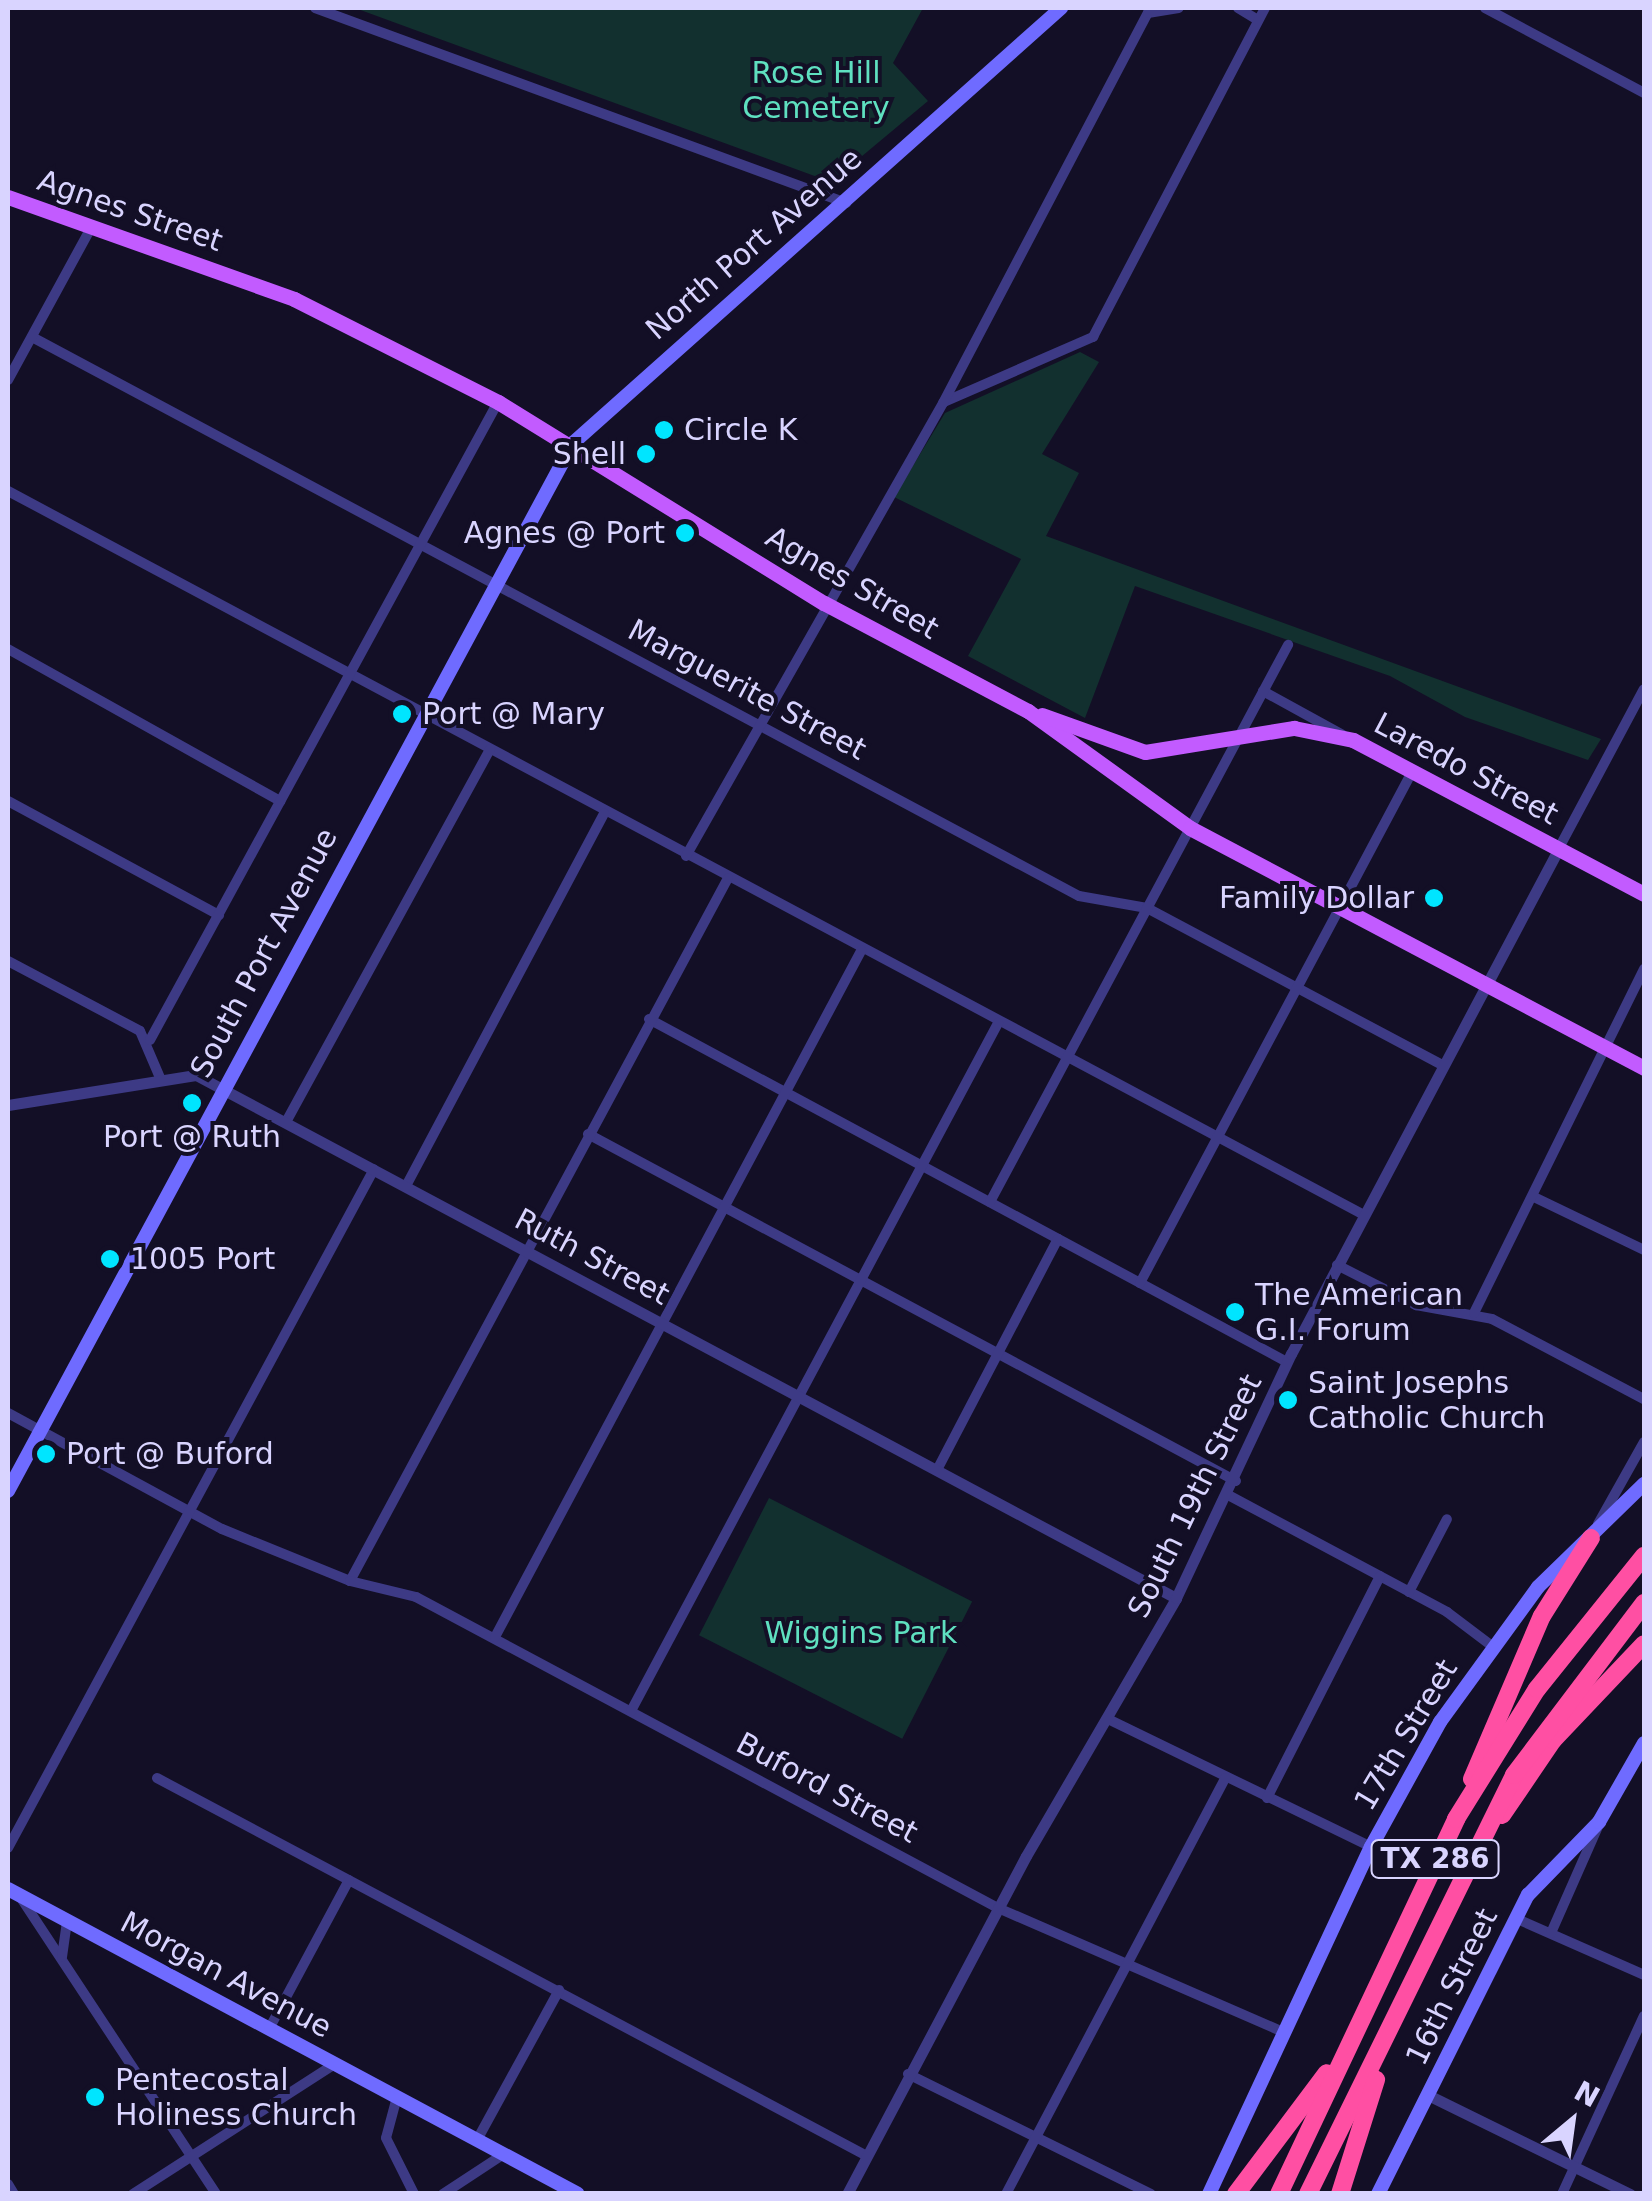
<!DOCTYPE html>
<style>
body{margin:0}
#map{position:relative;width:1652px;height:2201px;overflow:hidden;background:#130f26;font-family:"DejaVu Sans",sans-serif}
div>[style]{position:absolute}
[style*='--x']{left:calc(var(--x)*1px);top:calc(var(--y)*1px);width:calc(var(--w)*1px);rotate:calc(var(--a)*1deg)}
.green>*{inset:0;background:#12302f;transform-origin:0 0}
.minor>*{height:10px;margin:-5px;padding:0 5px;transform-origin:5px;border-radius:5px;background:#3d3a85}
.tertiary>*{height:11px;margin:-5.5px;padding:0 5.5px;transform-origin:5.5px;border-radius:5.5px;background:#3d3a85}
.secondary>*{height:14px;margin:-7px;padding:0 7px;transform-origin:7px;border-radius:7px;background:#6f6bff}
.primary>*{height:15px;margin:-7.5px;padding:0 7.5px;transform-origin:7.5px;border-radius:7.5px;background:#c25bff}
.motorway>*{height:18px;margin:-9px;padding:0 9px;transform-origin:9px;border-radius:9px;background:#ff4fa3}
.dots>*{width:28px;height:28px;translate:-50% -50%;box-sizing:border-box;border:5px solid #130f26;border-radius:50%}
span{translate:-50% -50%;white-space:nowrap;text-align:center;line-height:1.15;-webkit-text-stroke:8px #130f26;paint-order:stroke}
.shield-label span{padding:2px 8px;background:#130f26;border:2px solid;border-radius:8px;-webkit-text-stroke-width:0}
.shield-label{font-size:28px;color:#d9d4ff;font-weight:700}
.park-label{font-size:30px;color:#5fe0c0}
.street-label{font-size:30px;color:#d9d4ff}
.poi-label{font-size:30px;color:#d9d4ff}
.left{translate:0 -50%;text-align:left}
.right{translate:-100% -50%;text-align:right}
.frame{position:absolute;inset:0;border:10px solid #d9d4ff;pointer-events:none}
.north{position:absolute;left:1522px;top:2071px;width:100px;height:100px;-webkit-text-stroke:8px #130f26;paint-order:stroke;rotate:29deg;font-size:28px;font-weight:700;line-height:40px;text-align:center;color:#d9d4ff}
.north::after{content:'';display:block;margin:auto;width:35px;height:45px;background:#d9d4ff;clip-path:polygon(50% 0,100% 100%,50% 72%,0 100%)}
</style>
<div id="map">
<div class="green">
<i style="clip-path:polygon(355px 8px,923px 8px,893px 63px,928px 101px,831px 182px)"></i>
<i style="clip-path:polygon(1080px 352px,1099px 362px,1042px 454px,1079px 473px,1046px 536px,1601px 739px,1588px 760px,1465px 717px,1390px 676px,1135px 586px,1085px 718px,968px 656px,1021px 559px,894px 497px,945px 413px)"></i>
<i style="left:769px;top:1498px;width:228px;height:154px;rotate:27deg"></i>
</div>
<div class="minor">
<i style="--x:315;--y:8;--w:566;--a:20.16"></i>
<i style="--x:1238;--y:8;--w:23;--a:31"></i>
<i style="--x:1485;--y:8;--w:180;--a:28.1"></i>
<i style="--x:32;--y:337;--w:1187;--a:28.1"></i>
<i style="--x:1079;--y:896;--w:69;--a:10"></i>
<i style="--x:1147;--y:908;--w:336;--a:28"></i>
<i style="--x:8;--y:380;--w:175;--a:-61.4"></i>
<i style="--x:944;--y:402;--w:163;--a:-23.6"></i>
<i style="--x:1093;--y:337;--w:371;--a:-62.4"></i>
<i style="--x:8;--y:491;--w:1537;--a:28.1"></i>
<i style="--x:8;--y:649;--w:312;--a:29.2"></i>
<i style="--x:1263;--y:691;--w:91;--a:28.8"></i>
<i style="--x:8;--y:801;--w:240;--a:28.4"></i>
<i style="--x:1559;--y:848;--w:180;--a:-61.9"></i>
<i style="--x:686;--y:856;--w:521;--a:-60.43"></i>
<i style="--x:943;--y:403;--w:441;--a:-62.3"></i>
<i style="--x:1148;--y:13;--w:31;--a:-9"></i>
<i style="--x:8;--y:961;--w:149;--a:27.9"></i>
<i style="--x:140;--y:1031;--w:53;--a:66.8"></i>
<i style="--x:649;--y:1019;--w:724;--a:28.26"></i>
<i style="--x:150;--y:1040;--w:727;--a:-61.39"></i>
<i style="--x:286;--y:1122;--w:425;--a:-61.3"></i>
<i style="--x:588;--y:1134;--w:735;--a:28.17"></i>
<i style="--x:406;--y:1186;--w:422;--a:-62"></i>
<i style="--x:1536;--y:1198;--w:120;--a:25.7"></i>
<i style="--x:990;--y:1202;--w:632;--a:-61.85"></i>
<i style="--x:1337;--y:1265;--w:89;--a:26.9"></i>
<i style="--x:1416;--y:1305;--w:77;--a:10.4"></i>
<i style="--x:1492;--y:1319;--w:172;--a:27.8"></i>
<i style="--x:1140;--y:1283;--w:581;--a:-61.98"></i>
<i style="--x:1474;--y:1313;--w:384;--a:-63.7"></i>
<i style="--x:8;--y:1413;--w:243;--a:28.5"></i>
<i style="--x:222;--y:1529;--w:138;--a:22.1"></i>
<i style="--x:350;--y:1581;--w:798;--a:-61.73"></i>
<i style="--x:937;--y:1470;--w:261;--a:-62.4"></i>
<i style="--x:1230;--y:1496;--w:246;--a:28.1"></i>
<i style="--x:1447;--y:1612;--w:56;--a:37.1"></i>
<i style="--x:1598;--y:1524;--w:94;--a:-60.7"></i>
<i style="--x:350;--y:1581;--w:68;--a:13.6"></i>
<i style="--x:416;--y:1597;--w:660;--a:28.12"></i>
<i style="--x:998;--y:1908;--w:313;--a:23.5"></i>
<i style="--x:1409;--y:1592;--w:82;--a:-62.5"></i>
<i style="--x:495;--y:1637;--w:778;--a:-61.92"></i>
<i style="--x:631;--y:1711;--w:780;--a:-61.92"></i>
<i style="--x:1110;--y:1720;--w:290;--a:25.9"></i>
<i style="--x:157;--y:1778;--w:804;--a:28.03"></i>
<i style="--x:1267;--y:1798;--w:249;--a:-63"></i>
<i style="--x:8;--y:1848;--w:771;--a:-61.67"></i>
<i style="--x:21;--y:1898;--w:354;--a:56.6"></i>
<i style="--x:1515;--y:1918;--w:141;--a:23.8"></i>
<i style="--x:1551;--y:1933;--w:119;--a:-66.2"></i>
<i style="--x:62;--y:1957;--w:36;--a:-82"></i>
<i style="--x:269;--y:2029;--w:169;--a:-61.8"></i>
<i style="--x:908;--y:2074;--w:271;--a:26.3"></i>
<i style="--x:397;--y:2097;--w:42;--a:105"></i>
<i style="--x:386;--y:2138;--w:63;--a:63.4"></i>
<i style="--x:477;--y:2140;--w:171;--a:-61.3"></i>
<i style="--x:8;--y:2184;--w:12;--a:59"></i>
<i style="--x:133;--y:2194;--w:240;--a:-32.8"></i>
<i style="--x:443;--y:2194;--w:73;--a:-33.3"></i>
<i style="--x:1006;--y:2194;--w:470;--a:-62.2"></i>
<i style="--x:1562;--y:2194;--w:196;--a:-65.3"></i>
</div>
<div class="tertiary">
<i style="--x:8;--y:1105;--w:190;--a:-9.1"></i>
<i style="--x:196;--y:1075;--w:1111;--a:28.09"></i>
<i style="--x:1430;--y:2096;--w:223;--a:26.1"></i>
<i style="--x:847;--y:2194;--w:382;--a:-62.1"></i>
<i style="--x:1026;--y:1856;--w:298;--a:-59.8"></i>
<i style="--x:1176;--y:1598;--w:270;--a:-64.8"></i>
<i style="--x:1291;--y:1354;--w:573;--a:-62.09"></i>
</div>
<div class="secondary">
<i style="--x:8;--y:1491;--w:1191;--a:-61.67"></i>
<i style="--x:573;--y:443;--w:654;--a:-41.71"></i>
<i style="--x:8;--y:1889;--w:646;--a:28.15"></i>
<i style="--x:1209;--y:2194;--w:383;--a:-65"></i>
<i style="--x:1371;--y:1847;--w:143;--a:-61.1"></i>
<i style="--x:1440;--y:1722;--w:167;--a:-54"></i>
<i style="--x:1538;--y:1587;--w:148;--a:-44.2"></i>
<i style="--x:1378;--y:2194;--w:335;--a:-63.4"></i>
<i style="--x:1528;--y:1895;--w:102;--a:-45.8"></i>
<i style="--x:1599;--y:1822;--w:91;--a:-60.3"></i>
</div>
<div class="primary">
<i style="--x:8;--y:197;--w:304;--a:19.6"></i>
<i style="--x:294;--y:299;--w:229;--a:26.8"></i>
<i style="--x:498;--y:402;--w:383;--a:31.7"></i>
<i style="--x:824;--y:603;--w:231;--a:27.9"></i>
<i style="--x:1028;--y:711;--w:200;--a:35.8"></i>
<i style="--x:1190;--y:828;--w:514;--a:27.86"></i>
<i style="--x:1042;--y:715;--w:109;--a:19.8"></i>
<i style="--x:1145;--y:752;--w:151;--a:-9.2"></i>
<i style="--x:1294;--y:728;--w:60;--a:11.5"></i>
<i style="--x:1353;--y:740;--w:329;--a:27.9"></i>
</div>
<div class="motorway">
<i style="--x:1472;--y:1779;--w:177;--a:-66.8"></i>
<i style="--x:1542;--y:1616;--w:92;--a:-57.9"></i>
<i style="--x:1502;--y:1815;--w:91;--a:-55.8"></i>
<i style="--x:1553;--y:1740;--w:132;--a:-46.5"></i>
<i style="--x:1236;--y:2194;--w:151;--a:-53.1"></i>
<i style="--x:1279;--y:2194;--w:415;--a:-64.7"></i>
<i style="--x:1456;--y:1819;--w:153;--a:-58.1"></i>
<i style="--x:1537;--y:1689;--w:171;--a:-51.2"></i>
<i style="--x:1308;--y:2194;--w:467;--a:-63.8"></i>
<i style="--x:1514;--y:1775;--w:216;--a:-52.9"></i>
<i style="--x:1340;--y:2194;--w:120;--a:-72.5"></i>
</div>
<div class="dots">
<i style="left:664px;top:430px;background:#00e5ff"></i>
<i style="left:646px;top:454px;background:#00e5ff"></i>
<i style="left:685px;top:533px;background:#00e5ff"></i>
<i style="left:402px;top:714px;background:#00e5ff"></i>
<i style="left:1434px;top:898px;background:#00e5ff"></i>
<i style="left:192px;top:1103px;background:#00e5ff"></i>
<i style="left:110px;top:1259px;background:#00e5ff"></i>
<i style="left:1235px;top:1312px;background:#00e5ff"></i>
<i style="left:1288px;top:1400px;background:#00e5ff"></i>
<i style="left:46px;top:1454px;background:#00e5ff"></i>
<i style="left:95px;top:2097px;background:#00e5ff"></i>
</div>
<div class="shield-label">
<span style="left:1435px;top:1859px">TX 286</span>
</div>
<div class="park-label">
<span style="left:816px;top:90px">Rose Hill<br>Cemetery</span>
<span style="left:861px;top:1633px">Wiggins Park</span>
</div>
<div class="street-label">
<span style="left:130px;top:211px;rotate:19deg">Agnes Street</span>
<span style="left:754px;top:244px;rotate:-41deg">North Port Avenue</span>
<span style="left:852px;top:583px;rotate:30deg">Agnes Street</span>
<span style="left:747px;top:690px;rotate:28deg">Marguerite Street</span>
<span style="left:1466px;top:769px;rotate:28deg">Laredo Street</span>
<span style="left:264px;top:953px;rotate:-62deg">South Port Avenue</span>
<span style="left:592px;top:1257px;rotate:28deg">Ruth Street</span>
<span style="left:1195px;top:1496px;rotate:-64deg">South 19th Street</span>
<span style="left:1406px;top:1735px;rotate:-59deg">17th Street</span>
<span style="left:827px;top:1788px;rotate:28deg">Buford Street</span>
<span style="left:226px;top:1975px;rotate:28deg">Morgan Avenue</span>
<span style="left:1452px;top:1987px;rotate:-64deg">16th Street</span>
</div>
<div class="poi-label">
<span class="left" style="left:684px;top:430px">Circle K</span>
<span class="right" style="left:626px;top:454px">Shell</span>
<span class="right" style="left:665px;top:533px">Agnes @ Port</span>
<span class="left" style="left:422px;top:714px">Port @ Mary</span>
<span class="right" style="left:1414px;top:898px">Family Dollar</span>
<span style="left:192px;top:1137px">Port @ Ruth</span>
<span class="left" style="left:130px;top:1259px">1005 Port</span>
<span class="left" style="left:1255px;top:1312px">The American<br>G.I. Forum</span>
<span class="left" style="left:1308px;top:1400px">Saint Josephs<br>Catholic Church</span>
<span class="left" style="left:66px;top:1454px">Port @ Buford</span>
<span class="left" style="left:115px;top:2097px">Pentecostal<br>Holiness Church</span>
</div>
<div class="frame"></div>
<div class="north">N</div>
</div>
